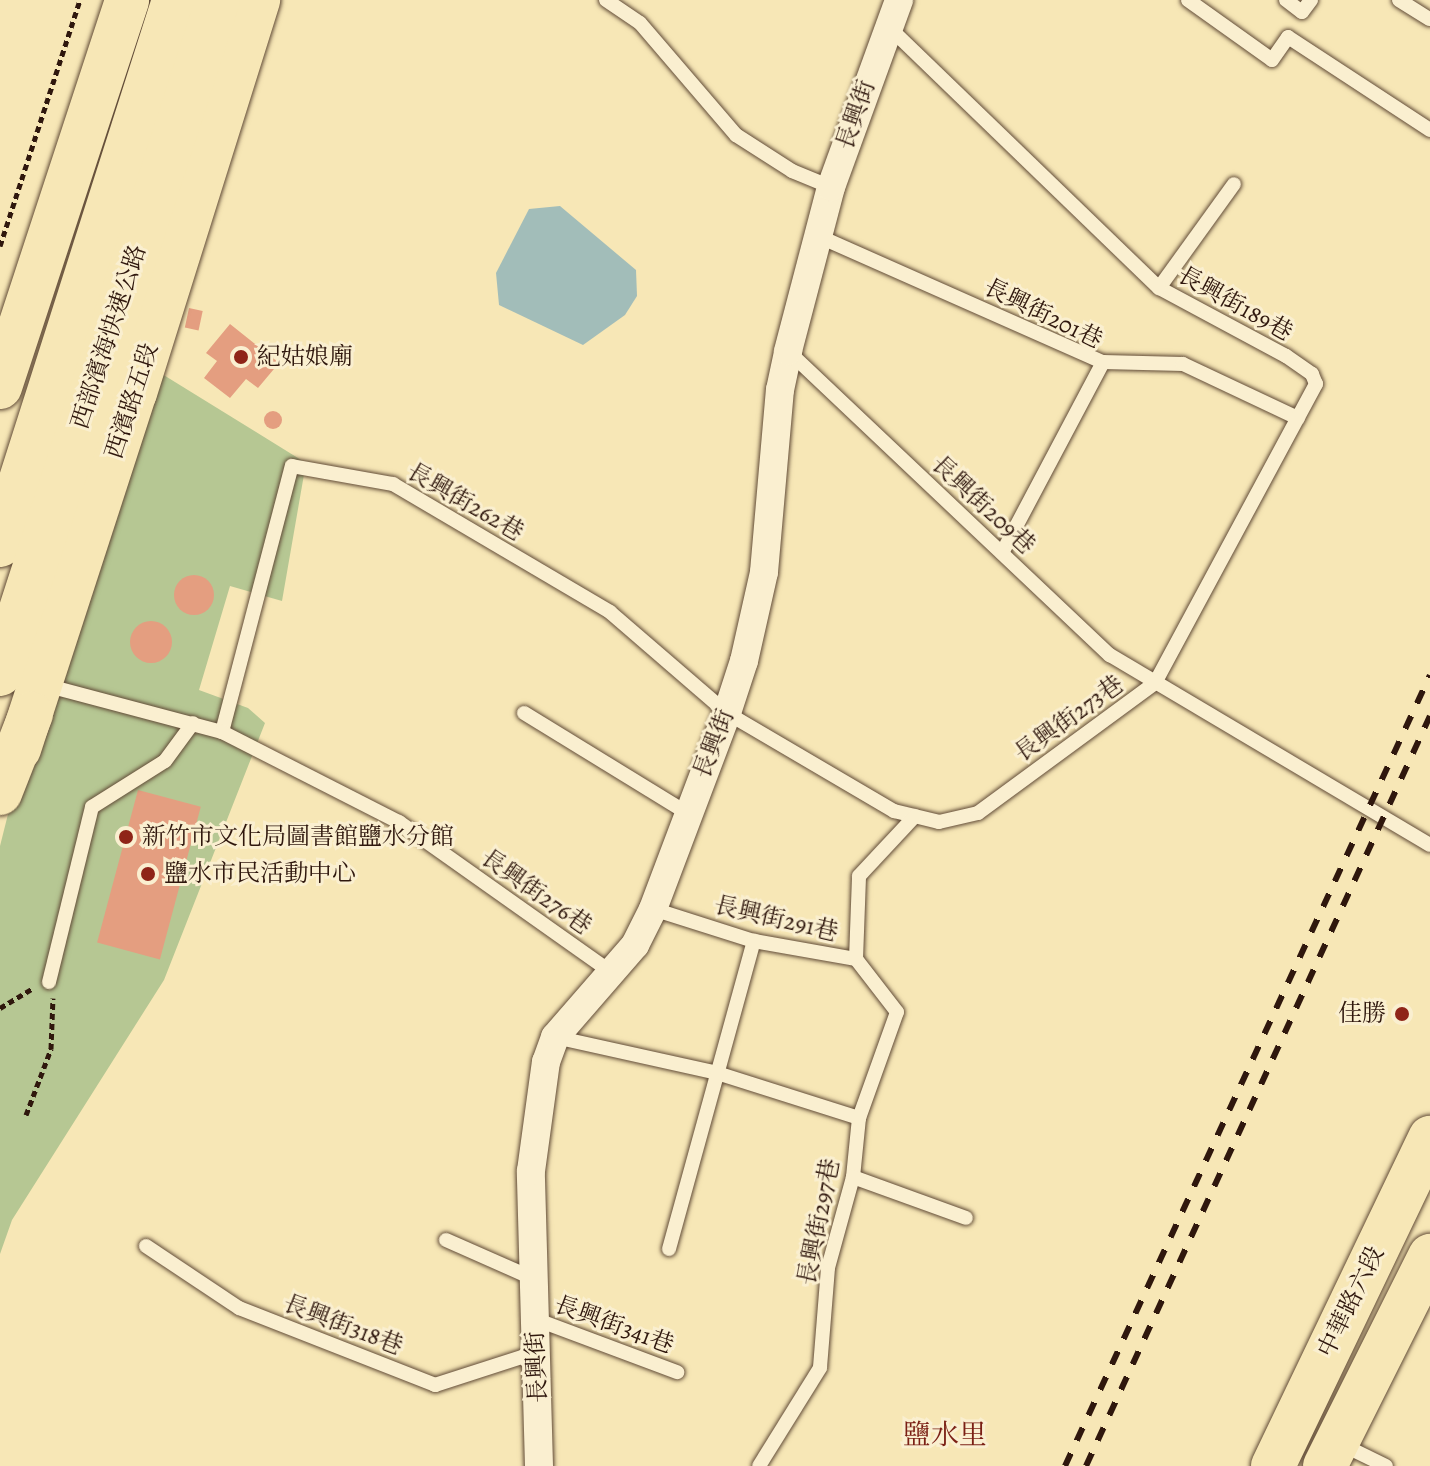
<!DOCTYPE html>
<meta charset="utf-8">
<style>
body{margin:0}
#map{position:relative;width:1430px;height:1466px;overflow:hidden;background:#f7e7b6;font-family:Alegreya,"Noto Serif TC",serif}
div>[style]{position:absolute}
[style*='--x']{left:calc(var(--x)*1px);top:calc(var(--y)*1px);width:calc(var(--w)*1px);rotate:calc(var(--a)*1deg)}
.green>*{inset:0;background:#b6c793}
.water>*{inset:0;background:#a2bdb9}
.building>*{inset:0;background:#e49e80;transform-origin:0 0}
.round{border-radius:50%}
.path>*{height:5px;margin-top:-2.5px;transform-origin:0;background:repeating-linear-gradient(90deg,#2f170d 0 6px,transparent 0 10px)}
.roads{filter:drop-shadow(0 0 2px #614b37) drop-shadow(0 0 2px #614b37)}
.lane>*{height:14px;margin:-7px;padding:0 7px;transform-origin:7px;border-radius:7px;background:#faefd0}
.street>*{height:28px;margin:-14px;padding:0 14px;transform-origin:14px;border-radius:14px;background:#faefd0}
.primary>*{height:44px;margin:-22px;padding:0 22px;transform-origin:22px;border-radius:22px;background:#f7e7b6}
.highway>*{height:44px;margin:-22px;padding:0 22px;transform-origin:22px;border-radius:22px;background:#f7e7b6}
.rail>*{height:6px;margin-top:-3px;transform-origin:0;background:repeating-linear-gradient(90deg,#2f170d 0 14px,transparent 0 28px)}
.dots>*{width:22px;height:22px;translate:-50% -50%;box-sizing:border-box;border:4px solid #faefd0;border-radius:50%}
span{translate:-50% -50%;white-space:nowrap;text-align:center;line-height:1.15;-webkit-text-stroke:6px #faefd0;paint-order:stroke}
.street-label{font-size:24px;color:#2f170d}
.poi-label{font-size:24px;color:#2f170d}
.left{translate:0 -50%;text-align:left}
.right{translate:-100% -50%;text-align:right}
.quarter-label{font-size:28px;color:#7a1f14}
</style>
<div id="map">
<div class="green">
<i style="clip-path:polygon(162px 374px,306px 463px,282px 601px,230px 586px,199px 690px,248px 708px,265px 723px,164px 980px,12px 1220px,0 1254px,0 846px,41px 683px)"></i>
</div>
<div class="water">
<i style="clip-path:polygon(560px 206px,636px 270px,637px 296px,625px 315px,583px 345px,499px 305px,496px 273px,529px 209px)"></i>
</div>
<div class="building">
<i style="left:189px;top:308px;width:14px;height:20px;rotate:12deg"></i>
<i style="clip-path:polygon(230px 324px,279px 363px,258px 388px,246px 379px,230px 398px,204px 378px,217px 361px,206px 353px)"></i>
<i class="round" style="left:264px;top:411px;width:18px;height:18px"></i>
<i class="round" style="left:174px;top:575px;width:40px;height:40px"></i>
<i class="round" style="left:130px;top:621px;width:42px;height:42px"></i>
<i style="left:138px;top:790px;width:65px;height:158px;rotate:15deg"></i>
</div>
<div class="path">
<i style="--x:0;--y:246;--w:259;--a:-72"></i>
<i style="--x:0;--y:1008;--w:39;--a:-31"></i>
<i style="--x:26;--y:1115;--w:71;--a:-69.3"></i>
<i style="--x:51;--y:1049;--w:51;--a:-87.8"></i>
</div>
<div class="roads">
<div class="lane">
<i style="--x:606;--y:0;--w:41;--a:34.1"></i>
<i style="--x:640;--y:23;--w:148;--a:49.4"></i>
<i style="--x:736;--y:135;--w:67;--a:32.7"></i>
<i style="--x:792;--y:171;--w:42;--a:22.3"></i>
<i style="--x:1188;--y:0;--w:103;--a:35.5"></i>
<i style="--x:1272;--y:60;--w:28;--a:-55"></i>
<i style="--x:1288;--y:37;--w:170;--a:33.2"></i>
<i style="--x:1286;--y:0;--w:20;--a:37"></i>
<i style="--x:1302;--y:12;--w:15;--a:-53"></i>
<i style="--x:1399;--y:0;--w:36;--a:32"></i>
<i style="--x:818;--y:236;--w:312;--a:23.9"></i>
<i style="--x:1103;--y:362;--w:80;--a:1.4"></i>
<i style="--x:1183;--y:364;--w:127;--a:25.2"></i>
<i style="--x:1159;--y:288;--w:128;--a:-54.2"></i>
<i style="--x:788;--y:351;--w:443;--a:43.4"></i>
<i style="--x:1110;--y:655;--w:372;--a:30.7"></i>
<i style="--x:1002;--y:553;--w:216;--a:-62.1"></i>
<i style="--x:45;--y:685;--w:183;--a:14.9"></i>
<i style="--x:222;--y:732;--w:275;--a:-75.3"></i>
<i style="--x:292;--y:466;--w:103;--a:10.1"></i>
<i style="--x:393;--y:484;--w:252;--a:30.5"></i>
<i style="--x:610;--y:612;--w:155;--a:40.8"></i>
<i style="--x:727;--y:713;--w:194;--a:30.4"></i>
<i style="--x:894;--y:811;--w:46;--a:13.7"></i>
<i style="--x:939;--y:822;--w:40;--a:-13"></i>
<i style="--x:978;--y:813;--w:220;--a:-36.3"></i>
<i style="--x:1155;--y:683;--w:340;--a:-61.7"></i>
<i style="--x:1316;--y:384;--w:11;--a:-112"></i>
<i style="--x:1312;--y:374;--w:32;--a:-145"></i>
<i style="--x:1286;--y:356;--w:144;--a:-151.8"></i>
<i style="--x:1159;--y:288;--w:378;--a:-136"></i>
<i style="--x:524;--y:713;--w:191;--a:31.5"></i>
<i style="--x:222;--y:732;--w:199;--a:27"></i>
<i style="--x:399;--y:822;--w:263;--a:35.3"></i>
<i style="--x:653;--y:909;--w:106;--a:17.6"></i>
<i style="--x:754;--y:941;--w:104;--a:10"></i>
<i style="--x:856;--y:959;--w:67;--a:52.3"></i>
<i style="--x:897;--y:1012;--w:113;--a:109.7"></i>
<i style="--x:859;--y:1118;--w:59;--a:95.8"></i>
<i style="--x:853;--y:1177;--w:94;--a:105.4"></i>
<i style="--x:828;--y:1268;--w:100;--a:94.6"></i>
<i style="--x:820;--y:1368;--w:115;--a:121.9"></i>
<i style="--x:856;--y:959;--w:83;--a:-87.9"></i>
<i style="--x:859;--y:876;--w:82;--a:-47"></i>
<i style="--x:49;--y:982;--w:180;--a:-76.2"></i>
<i style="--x:92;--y:807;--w:86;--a:-32.2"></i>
<i style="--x:165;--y:761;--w:47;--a:-53.6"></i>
<i style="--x:555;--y:1037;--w:166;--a:12.5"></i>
<i style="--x:717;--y:1073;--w:149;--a:17.6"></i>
<i style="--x:853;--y:1177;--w:120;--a:19.9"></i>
<i style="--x:446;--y:1240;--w:94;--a:23.8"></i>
<i style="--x:146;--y:1246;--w:112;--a:33.7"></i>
<i style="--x:239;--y:1308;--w:211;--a:21.4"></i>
<i style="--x:435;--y:1385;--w:107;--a:-17.9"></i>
<i style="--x:669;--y:1249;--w:320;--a:-74.6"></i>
<i style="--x:535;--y:1319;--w:152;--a:20.5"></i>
<i style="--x:1341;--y:1444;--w:50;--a:26.1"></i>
</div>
<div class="street">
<i style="--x:539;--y:1466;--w:295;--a:-91.6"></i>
<i style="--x:531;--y:1171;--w:110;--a:-82.2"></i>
<i style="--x:546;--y:1062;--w:27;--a:-70"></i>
<i style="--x:555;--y:1037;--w:122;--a:-49"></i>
<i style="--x:635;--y:945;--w:40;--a:-63.4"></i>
<i style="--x:653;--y:909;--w:210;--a:-69.3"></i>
<i style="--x:727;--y:713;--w:55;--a:-71.9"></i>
<i style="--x:744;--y:661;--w:91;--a:-77.3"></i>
<i style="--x:764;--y:572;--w:183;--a:-85"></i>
<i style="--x:780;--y:390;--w:40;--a:-78"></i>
<i style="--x:788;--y:351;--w:170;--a:-75.3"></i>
<i style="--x:831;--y:187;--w:199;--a:-70"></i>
</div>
<div class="primary">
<i style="--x:0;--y:387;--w:407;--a:-71.8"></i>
<i style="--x:19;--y:749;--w:374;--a:-72"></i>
<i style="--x:135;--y:393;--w:412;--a:-72.6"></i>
<i style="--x:1273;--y:1466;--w:364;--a:-64.4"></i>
<i style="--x:1325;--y:1466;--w:235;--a:-63.4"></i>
</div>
<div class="highway">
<i style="--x:0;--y:545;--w:572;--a:-72.29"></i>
<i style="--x:0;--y:674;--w:708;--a:-72.08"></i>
<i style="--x:0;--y:793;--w:85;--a:-68.6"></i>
</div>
</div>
<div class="rail">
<i style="--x:1065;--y:1466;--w:871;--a:-65.23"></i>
<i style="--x:1086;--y:1466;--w:825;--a:-65.36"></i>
</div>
<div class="dots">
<i style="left:241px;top:357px;background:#8f2418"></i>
<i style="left:126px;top:837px;background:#8f2418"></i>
<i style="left:148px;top:874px;background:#8f2418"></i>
<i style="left:1402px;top:1014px;background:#8f2418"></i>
</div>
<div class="street-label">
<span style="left:856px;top:115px;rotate:-71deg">長興街</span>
<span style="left:1235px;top:304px;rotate:29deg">長興街189巷</span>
<span style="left:1043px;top:314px;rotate:26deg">長興街201巷</span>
<span style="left:109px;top:337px;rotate:-72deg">西部濱海快速公路</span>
<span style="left:132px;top:401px;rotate:-72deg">西濱路五段</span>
<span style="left:465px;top:502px;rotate:30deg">長興街262巷</span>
<span style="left:983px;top:505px;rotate:43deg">長興街209巷</span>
<span style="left:1069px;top:719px;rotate:-36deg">長興街273巷</span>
<span style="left:714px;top:744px;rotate:-69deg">長興街</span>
<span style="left:536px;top:892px;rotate:35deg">長興街276巷</span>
<span style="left:776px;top:919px;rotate:13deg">長興街291巷</span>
<span style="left:819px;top:1222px;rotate:-79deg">長興街297巷</span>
<span style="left:1351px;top:1302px;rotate:-64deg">中華路六段</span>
<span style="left:343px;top:1325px;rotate:21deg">長興街318巷</span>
<span style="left:614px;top:1325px;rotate:20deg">長興街341巷</span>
<span style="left:537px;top:1367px;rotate:-93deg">長興街</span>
</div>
<div class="poi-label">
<span class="left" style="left:257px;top:357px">紀姑娘廟</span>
<span class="left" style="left:142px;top:837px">新竹市文化局圖書館鹽水分館</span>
<span class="left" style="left:164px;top:874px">鹽水市民活動中心</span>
<span class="right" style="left:1386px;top:1014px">佳勝</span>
</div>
<div class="quarter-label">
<span style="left:945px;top:1435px">鹽水里</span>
</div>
</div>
